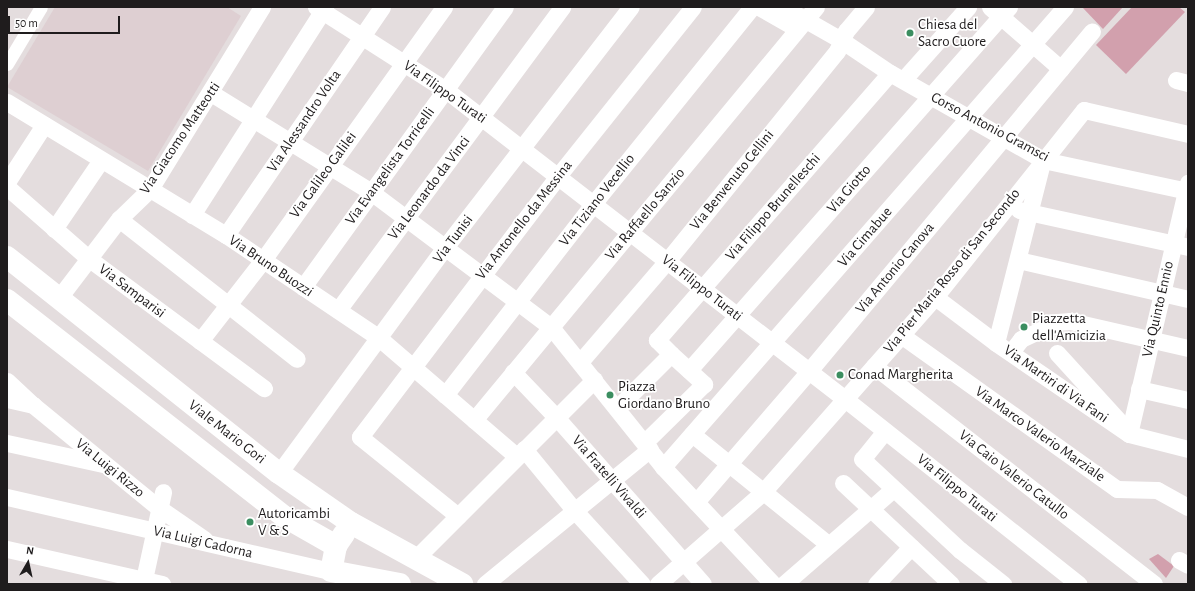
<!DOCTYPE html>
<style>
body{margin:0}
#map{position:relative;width:1195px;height:591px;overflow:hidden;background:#e4ddde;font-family:"Alegreya Sans",sans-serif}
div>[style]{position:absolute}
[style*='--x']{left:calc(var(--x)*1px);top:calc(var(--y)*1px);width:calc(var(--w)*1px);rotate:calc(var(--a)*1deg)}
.built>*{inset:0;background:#decfd2}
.green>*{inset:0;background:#d2a0ad}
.pedestrian>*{height:13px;margin:-6.5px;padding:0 6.5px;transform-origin:6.5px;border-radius:6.5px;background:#fff}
.minor>*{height:17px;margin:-8.5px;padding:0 8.5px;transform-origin:8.5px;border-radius:8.5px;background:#fff}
.tertiary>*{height:22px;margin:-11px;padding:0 11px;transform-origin:11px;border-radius:11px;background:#fff}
.dots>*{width:11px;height:11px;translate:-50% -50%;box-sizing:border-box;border:2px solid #fff;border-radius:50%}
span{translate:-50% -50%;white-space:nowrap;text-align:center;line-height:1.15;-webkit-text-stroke:3.5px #fff;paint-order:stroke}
.poi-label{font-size:15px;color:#1f1c1d}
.left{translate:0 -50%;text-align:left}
.street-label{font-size:15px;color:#1f1c1d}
.frame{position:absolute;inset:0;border:8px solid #1f1c1d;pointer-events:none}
.north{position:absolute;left:8px;top:543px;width:40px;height:40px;-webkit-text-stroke:3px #fff;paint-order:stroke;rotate:9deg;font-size:11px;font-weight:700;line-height:16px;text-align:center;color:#1f1c1d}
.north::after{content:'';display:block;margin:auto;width:14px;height:18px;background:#1f1c1d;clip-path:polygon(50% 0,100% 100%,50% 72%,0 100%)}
.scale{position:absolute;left:8px;top:16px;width:112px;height:18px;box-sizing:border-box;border:2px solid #1f1c1d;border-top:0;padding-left:5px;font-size:12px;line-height:14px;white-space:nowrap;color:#1f1c1d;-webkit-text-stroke:3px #fff;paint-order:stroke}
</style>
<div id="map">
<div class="built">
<i style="clip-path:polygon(55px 7px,227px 7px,241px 16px,148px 171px,7px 87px)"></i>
</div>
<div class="green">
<i style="clip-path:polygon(1082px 7px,1123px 7px,1103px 29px)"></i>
<i style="clip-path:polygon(1132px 7px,1179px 7px,1185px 12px,1126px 74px,1096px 45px)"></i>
<i style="clip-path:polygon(1158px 554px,1174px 566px,1166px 578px,1149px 559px)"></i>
</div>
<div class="pedestrian">
<i style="--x:7;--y:64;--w:66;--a:-59.2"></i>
</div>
<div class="minor">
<i style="--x:316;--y:7;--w:154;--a:32.6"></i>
<i style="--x:446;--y:90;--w:505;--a:37.76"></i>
<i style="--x:845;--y:399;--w:298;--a:38.4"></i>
<i style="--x:759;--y:7;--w:43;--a:29.6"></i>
<i style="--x:783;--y:7;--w:67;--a:29.6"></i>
<i style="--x:841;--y:40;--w:59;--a:34"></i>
<i style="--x:890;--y:73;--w:176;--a:29.6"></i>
<i style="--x:1043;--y:160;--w:148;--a:12.1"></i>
<i style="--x:990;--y:7;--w:94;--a:41.1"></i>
<i style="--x:903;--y:80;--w:98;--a:-48.3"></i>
<i style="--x:1176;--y:80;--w:12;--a:14"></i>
<i style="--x:211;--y:93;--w:188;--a:31.7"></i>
<i style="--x:371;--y:192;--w:225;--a:36.9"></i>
<i style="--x:551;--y:327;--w:179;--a:51.3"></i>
<i style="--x:663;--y:467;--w:161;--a:46.8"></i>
<i style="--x:7;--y:102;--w:256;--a:31.3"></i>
<i style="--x:226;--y:235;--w:184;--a:33.9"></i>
<i style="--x:379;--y:338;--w:181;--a:40.7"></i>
<i style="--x:7;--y:182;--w:68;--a:-57"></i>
<i style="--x:7;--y:187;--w:108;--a:41.2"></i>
<i style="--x:88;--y:258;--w:219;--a:36.5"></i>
<i style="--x:1019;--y:210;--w:173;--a:12.3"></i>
<i style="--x:192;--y:215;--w:247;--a:-57.4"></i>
<i style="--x:119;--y:219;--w:226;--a:38.2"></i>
<i style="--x:54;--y:229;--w:83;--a:-55.7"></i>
<i style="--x:226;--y:235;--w:276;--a:-55.6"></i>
<i style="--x:1018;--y:260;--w:174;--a:12.9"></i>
<i style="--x:303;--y:287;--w:345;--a:-54.2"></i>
<i style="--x:935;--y:297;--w:76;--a:37"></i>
<i style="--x:996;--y:343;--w:161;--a:34.4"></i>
<i style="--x:1129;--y:434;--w:61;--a:14.3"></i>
<i style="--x:58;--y:299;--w:101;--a:-52.7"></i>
<i style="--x:119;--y:219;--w:43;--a:-44.1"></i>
<i style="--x:150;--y:189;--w:214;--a:-58.4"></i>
<i style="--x:338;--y:310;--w:377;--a:-53.5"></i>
<i style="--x:901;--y:335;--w:265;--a:35.5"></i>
<i style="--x:1117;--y:489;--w:40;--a:1.4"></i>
<i style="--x:1157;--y:490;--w:35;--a:29"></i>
<i style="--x:200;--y:341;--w:103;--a:-52.1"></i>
<i style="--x:263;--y:260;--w:311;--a:-54.4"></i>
<i style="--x:996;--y:343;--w:183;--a:-75.7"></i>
<i style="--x:1011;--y:352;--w:16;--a:-52"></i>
<i style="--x:1021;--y:339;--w:40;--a:-25"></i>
<i style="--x:1057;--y:322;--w:13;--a:-4"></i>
<i style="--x:1070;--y:321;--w:121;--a:12.9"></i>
<i style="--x:1057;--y:353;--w:91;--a:47.7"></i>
<i style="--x:671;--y:354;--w:20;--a:-135"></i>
<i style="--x:657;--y:340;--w:354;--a:-48.9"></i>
<i style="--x:580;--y:362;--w:133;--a:-49.3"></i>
<i style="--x:667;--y:261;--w:270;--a:-51"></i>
<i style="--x:837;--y:51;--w:22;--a:-66"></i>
<i style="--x:846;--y:31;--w:31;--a:-50"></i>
<i style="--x:874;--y:366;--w:355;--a:37.9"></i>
<i style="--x:689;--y:370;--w:484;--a:-48.6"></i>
<i style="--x:513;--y:372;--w:62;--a:46.3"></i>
<i style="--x:556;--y:417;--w:222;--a:48.6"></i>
<i style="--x:7;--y:381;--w:34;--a:43"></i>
<i style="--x:1139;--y:389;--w:50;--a:12.7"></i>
<i style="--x:445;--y:395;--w:242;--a:-52.2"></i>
<i style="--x:593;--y:204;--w:253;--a:-51.1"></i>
<i style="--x:7;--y:399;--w:27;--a:13"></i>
<i style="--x:33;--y:405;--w:163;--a:39.3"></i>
<i style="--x:159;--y:508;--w:55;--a:34.6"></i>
<i style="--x:617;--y:408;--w:76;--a:-45"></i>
<i style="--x:671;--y:354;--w:45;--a:42.3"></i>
<i style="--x:704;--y:384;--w:83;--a:135.5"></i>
<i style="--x:474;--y:420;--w:536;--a:-50.37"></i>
<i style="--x:885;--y:431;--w:36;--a:129"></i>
<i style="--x:862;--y:459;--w:134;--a:42.9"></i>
<i style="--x:960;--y:550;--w:55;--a:38.3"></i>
<i style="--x:692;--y:434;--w:176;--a:39"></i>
<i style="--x:1129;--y:434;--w:258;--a:-76.8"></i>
<i style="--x:7;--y:443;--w:98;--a:12.3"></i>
<i style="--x:524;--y:449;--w:80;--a:50.6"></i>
<i style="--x:575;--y:511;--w:99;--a:47.5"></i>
<i style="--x:663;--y:467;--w:611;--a:-48.85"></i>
<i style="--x:279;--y:473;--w:282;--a:-53.7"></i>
<i style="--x:446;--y:246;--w:302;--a:-52.3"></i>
<i style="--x:843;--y:483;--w:148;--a:43.1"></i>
<i style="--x:7;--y:497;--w:332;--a:12.9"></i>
<i style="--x:696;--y:502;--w:173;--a:-49.2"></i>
<i style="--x:809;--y:371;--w:442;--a:-50.2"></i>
<i style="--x:458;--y:516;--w:126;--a:-141.1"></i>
<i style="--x:360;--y:437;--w:328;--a:-52.8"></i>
<i style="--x:558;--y:176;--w:216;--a:-51.4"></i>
<i style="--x:7;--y:549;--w:159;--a:12.7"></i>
<i style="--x:416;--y:558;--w:252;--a:-45"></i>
<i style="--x:1179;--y:560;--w:10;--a:29"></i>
<i style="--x:143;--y:584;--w:94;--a:-77.7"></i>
<i style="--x:485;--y:584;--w:213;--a:-39.3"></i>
<i style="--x:658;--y:584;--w:140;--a:-41.2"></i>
<i style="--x:763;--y:492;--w:260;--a:-48.6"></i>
<i style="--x:935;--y:297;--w:239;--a:-51.5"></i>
<i style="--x:1084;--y:110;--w:107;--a:13"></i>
<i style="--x:784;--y:584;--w:143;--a:-41"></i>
<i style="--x:876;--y:584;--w:51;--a:-46.6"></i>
</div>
<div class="tertiary">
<i style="--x:7;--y:257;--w:347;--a:38.5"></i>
<i style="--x:279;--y:473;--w:88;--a:34.8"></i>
<i style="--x:351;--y:523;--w:127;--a:28.8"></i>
<i style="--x:7;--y:300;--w:353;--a:38"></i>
<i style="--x:285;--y:517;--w:59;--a:29.6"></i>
<i style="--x:344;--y:534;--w:14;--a:124"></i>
<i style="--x:336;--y:546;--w:25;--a:101"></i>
<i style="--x:331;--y:571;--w:70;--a:10.7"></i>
</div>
<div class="dots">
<i style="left:910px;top:33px;background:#3b8e60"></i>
<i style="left:1024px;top:327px;background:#3b8e60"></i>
<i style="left:840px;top:375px;background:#3b8e60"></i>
<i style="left:610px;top:395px;background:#3b8e60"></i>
<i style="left:250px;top:522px;background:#3b8e60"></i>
</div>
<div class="poi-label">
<span class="left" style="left:918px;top:33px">Chiesa del<br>Sacro Cuore</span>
<span class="left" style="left:1032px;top:327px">Piazzetta<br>dell'Amicizia</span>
<span class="left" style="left:848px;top:375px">Conad Margherita</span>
<span class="left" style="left:618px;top:395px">Piazza<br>Giordano Bruno</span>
<span class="left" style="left:258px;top:522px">Autoricambi<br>V &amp; S</span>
</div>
<div class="street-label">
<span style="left:445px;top:92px;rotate:35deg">Via Filippo Turati</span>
<span style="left:304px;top:121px;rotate:-56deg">Via Alessandro Volta</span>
<span style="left:990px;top:127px;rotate:28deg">Corso Antonio Gramsci</span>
<span style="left:180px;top:138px;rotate:-56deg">Via Giacomo Matteotti</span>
<span style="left:390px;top:166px;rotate:-54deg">Via Evangelista Torricelli</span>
<span style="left:323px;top:175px;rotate:-54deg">Via Galileo Galilei</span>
<span style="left:732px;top:180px;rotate:-51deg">Via Benvenuto Cellini</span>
<span style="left:429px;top:188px;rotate:-53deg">Via Leonardo da Vinci</span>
<span style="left:849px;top:189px;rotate:-49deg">Via Giotto</span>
<span style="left:597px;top:200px;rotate:-52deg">Via Tiziano Vecellio</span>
<span style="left:773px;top:207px;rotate:-49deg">Via Filippo Brunelleschi</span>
<span style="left:645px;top:214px;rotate:-50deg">Via Raffaello Sanzio</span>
<span style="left:524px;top:220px;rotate:-52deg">Via Antonello da Messina</span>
<span style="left:865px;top:237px;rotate:-49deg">Via Cimabue</span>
<span style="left:453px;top:239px;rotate:-53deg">Via Tunisi</span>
<span style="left:271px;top:266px;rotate:34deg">Via Bruno Buozzi</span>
<span style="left:895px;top:268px;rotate:-50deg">Via Antonio Canova</span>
<span style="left:952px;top:271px;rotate:-51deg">Via Pier Maria Rosso di San Secondo</span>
<span style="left:702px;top:288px;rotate:38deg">Via Filippo Turati</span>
<span style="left:132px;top:291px;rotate:37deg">Via Samparisi</span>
<span style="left:1158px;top:309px;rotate:-77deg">Via Quinto Ennio</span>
<span style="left:1056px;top:384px;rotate:35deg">Via Martiri di Via Fani</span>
<span style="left:227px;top:432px;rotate:38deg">Viale Mario Gori</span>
<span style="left:1040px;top:434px;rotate:35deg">Via Marco Valerio Marziale</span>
<span style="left:110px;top:468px;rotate:39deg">Via Luigi Rizzo</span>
<span style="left:1014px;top:475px;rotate:38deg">Via Caio Valerio Catullo</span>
<span style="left:609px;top:477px;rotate:49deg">Via Fratelli Vivaldi</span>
<span style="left:957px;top:488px;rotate:39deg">Via Filippo Turati</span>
<span style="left:203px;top:542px;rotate:13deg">Via Luigi Cadorna</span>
</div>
<div class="frame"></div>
<div class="north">N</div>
<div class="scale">50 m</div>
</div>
